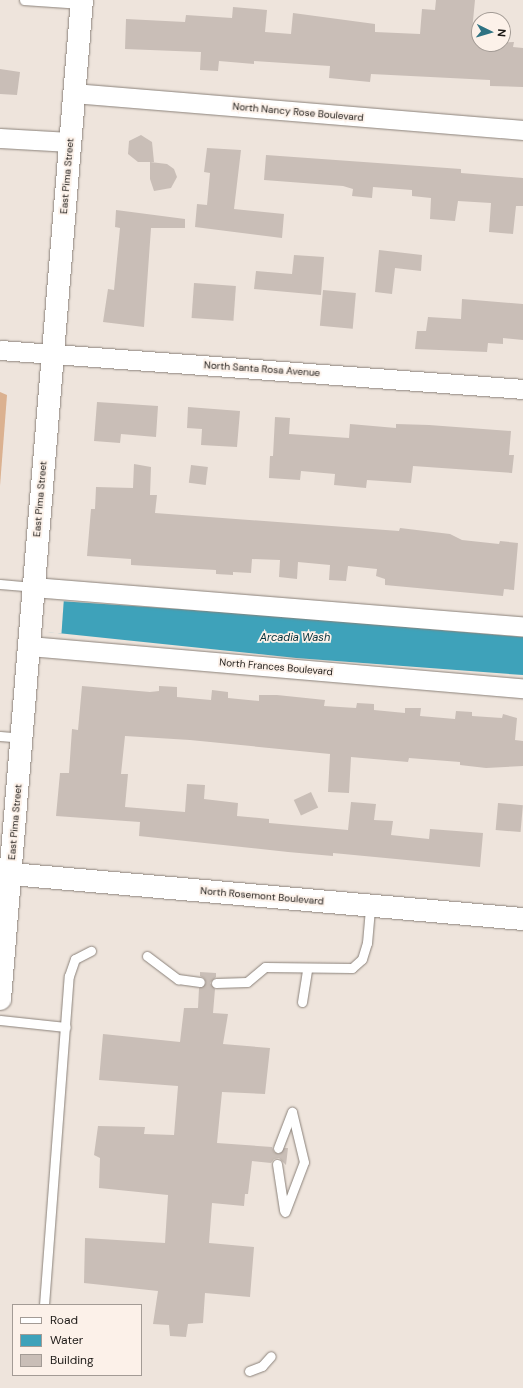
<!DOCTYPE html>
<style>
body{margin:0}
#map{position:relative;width:523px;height:1388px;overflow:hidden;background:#eee4dc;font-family:"DM Sans",sans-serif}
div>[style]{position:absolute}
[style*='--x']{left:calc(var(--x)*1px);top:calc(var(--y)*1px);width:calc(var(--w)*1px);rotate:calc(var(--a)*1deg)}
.green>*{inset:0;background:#dbb190}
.water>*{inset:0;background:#3ea2ba}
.pier>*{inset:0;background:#eee4dc;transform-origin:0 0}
.building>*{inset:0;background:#c9beb7;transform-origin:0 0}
.roads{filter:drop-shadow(0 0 1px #8b827a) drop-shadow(0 0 1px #8b827a)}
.lane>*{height:9px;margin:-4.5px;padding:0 4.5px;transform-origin:4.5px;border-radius:4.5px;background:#fff}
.street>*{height:19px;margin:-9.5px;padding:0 9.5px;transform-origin:9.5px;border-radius:9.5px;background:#fff}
.secondary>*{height:22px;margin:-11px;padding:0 11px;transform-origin:11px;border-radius:11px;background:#fff}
span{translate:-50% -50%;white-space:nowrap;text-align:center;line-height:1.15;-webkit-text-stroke:3.5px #fcf1e9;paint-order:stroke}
.street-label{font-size:10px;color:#1d1a17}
.water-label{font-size:11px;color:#002f39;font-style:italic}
.legend{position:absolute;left:12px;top:1304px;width:130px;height:72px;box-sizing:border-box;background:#fcf1e9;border:1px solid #a39b95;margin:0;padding:5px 7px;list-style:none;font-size:12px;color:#1d1a17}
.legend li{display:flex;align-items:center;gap:8px;height:20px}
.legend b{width:20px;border:1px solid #a39b95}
.north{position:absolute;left:471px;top:12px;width:40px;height:40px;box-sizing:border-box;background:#fcf1e9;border:1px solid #a39b95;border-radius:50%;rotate:95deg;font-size:11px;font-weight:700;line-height:16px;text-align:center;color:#1d1a17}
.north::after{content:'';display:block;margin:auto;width:14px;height:18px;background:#2e7282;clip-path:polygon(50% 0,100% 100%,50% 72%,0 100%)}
</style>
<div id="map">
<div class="green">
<i style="clip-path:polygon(0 392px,7px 395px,0 486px)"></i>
</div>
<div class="water">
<i style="clip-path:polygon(0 597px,280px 616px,523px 637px,523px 675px,296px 658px,0 627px)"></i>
</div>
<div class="pier">
<i style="left:0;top:595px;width:64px;height:34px;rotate:4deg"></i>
</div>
<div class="building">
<i style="clip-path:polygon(436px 0,475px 0,472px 31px,479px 31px,479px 44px,514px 42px,513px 47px,523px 48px,523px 87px,490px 86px,490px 80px,371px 74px,370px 82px,329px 78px,330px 66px,254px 61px,254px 64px,219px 61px,218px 71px,200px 70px,201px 52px,125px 49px,126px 19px,185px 22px,186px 15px,232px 18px,233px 7px,267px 10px,265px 32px,291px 34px,293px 13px,375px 24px,375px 32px,420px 34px,422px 9px,435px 10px)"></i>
<i style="clip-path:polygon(0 69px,20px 72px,17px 95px,0 94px)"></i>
<i style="clip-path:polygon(141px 135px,152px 142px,154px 162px,138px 162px,128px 154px,129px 141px)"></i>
<i style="clip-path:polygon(207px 148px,241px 150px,234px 209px,284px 214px,282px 238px,195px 227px,197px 204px,207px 205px,210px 173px,204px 172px)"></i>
<i style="clip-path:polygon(266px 155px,461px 169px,461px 173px,523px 178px,523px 206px,516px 206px,513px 234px,489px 232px,491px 203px,458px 201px,455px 221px,430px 219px,431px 198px,412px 196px,412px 190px,373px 187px,372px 198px,352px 196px,353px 189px,343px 186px,264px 180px)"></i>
<i style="clip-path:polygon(150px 162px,167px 164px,174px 169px,177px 177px,171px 188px,154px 191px,150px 179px)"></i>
<i style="clip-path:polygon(116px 210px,185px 219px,185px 228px,151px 228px,144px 327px,103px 322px,108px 289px,114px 290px,120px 228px,115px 227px)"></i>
<i style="clip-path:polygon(379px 250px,422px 255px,421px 271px,395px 268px,392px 294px,375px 292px)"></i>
<i style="clip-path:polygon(294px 255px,324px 257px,321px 295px,254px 289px,256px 271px,292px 274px)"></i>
<i style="left:194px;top:283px;width:42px;height:35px;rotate:4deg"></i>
<i style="left:323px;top:290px;width:33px;height:36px;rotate:5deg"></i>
<i style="clip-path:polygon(462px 299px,523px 304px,523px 340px,503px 338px,503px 344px,488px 343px,487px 352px,415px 349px,417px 331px,426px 331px,428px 317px,461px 319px)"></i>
<i style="clip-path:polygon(97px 402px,158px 406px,156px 437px,121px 434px,120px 443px,94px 441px)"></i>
<i style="clip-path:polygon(188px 407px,240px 411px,237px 447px,201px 445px,202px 429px,187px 428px)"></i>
<i style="clip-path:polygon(275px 417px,290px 418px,289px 434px,349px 438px,350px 424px,396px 428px,396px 424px,429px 425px,511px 431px,509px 455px,514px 455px,512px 473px,413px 466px,411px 483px,367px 480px,366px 488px,334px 485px,335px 474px,301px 471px,300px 480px,269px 478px,270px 456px,273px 456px)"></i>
<i style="clip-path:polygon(134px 464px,151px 467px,150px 495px,157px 495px,155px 513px,399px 531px,400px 528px,450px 534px,462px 540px,499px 544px,500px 541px,518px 543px,514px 590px,504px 589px,503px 596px,385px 585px,385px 579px,376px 576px,377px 569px,348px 566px,346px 581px,329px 580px,330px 565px,298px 562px,297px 579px,279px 577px,280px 560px,252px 559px,251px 573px,233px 572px,233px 575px,216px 574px,216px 570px,131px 565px,131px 559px,87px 556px,91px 509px,95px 509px,96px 487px,133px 488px)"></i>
<i style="left:191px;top:465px;width:17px;height:18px;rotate:7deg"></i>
<i style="clip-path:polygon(82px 686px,150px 692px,159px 691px,159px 686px,177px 687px,177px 697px,211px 700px,212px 690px,228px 692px,228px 698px,259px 701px,259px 695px,277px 695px,325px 700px,324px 706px,356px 708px,357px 703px,374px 704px,374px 710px,405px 713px,405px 708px,421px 708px,420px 716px,455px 719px,456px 711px,472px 712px,472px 716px,502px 718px,503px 714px,517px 718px,515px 740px,523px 741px,523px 766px,486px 768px,460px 765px,460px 762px,409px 758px,408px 762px,351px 757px,349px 793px,328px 792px,330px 754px,190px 740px,125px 736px,121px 774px,128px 774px,125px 807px,185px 812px,187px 784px,205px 785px,204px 799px,238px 803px,237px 816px,269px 819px,269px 823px,348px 830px,351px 802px,376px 804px,374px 820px,393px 821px,391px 835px,429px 839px,430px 829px,483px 833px,480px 867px,333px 853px,333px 856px,288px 852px,139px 836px,140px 822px,56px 816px,60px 773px,69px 773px,72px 729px,78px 730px)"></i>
<i style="left:311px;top:792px;width:17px;height:19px;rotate:65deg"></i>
<i style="left:498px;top:803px;width:25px;height:27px;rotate:5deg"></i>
<i style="clip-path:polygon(200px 972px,216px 973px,216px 977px,210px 983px,215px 989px,213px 1013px,228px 1014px,223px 1044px,270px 1048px,265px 1094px,222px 1092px,217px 1143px,272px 1147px,274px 1152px,279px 1154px,284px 1148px,288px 1148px,286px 1165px,279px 1158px,274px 1159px,271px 1163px,252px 1161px,248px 1194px,245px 1194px,244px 1206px,212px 1203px,209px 1243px,254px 1247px,250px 1297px,205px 1293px,203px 1323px,188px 1324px,186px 1337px,170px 1336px,169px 1325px,153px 1324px,158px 1291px,84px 1283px,85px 1238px,165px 1243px,168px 1195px,99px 1188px,100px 1158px,94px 1155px,98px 1126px,145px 1127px,144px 1134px,174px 1135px,178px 1086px,99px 1080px,103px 1034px,180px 1042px,184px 1008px,198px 1008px,199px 988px,206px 983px,204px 978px,200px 976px)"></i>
</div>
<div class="roads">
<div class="lane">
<i style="--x:24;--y:0;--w:57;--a:4"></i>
<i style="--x:0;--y:584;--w:33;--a:5"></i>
<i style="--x:0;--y:736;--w:21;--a:5"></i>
<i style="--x:147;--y:956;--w:39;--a:37"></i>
<i style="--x:178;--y:979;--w:22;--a:8"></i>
<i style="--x:216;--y:983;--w:31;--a:-2"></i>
<i style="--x:247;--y:982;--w:23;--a:-40"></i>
<i style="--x:265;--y:967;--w:87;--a:0.7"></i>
<i style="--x:352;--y:968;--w:13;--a:-42"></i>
<i style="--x:362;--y:959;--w:17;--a:-73"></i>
<i style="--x:367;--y:943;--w:37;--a:-85"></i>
<i style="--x:302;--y:1002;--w:33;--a:-81"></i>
<i style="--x:0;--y:1020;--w:66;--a:6.1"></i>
<i style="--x:278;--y:1148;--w:39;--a:-69"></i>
<i style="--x:277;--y:1164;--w:47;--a:81.3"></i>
<i style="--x:285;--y:1212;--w:53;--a:-69.2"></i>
<i style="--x:304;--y:1162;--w:51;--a:-103.5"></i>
<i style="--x:44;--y:1305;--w:330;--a:-85.7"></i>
<i style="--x:69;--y:976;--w:18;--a:-71"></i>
<i style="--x:75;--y:959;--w:18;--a:-27"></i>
<i style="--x:249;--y:1371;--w:14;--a:-21"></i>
<i style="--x:262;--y:1366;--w:13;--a:-48"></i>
</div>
<div class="street">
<i style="--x:73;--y:93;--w:452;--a:4.7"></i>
<i style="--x:0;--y:138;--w:70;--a:3.3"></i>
<i style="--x:0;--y:350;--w:524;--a:4.26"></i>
<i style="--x:33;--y:587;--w:492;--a:4.6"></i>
<i style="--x:29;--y:646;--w:496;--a:4.9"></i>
</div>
<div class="secondary">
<i style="--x:0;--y:873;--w:525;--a:5.03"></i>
<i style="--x:0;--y:999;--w:1002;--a:-85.31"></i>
</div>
</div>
<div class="street-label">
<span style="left:298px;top:112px;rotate:5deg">North Nancy Rose Boulevard</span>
<span style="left:67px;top:176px;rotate:-85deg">East Pima Street</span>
<span style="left:262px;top:369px;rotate:4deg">North Santa Rosa Avenue</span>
<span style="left:40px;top:499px;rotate:-85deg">East Pima Street</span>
<span style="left:276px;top:667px;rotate:5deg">North Frances Boulevard</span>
<span style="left:15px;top:822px;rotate:-85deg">East Pima Street</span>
<span style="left:262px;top:896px;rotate:5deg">North Rosemont Boulevard</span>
</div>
<div class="water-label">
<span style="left:295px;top:637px">Arcadia Wash</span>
</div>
<ul class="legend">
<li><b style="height:5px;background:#fff"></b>Road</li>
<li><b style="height:11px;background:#3ea2ba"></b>Water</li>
<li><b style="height:11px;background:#c9beb7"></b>Building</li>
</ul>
<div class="north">N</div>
</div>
